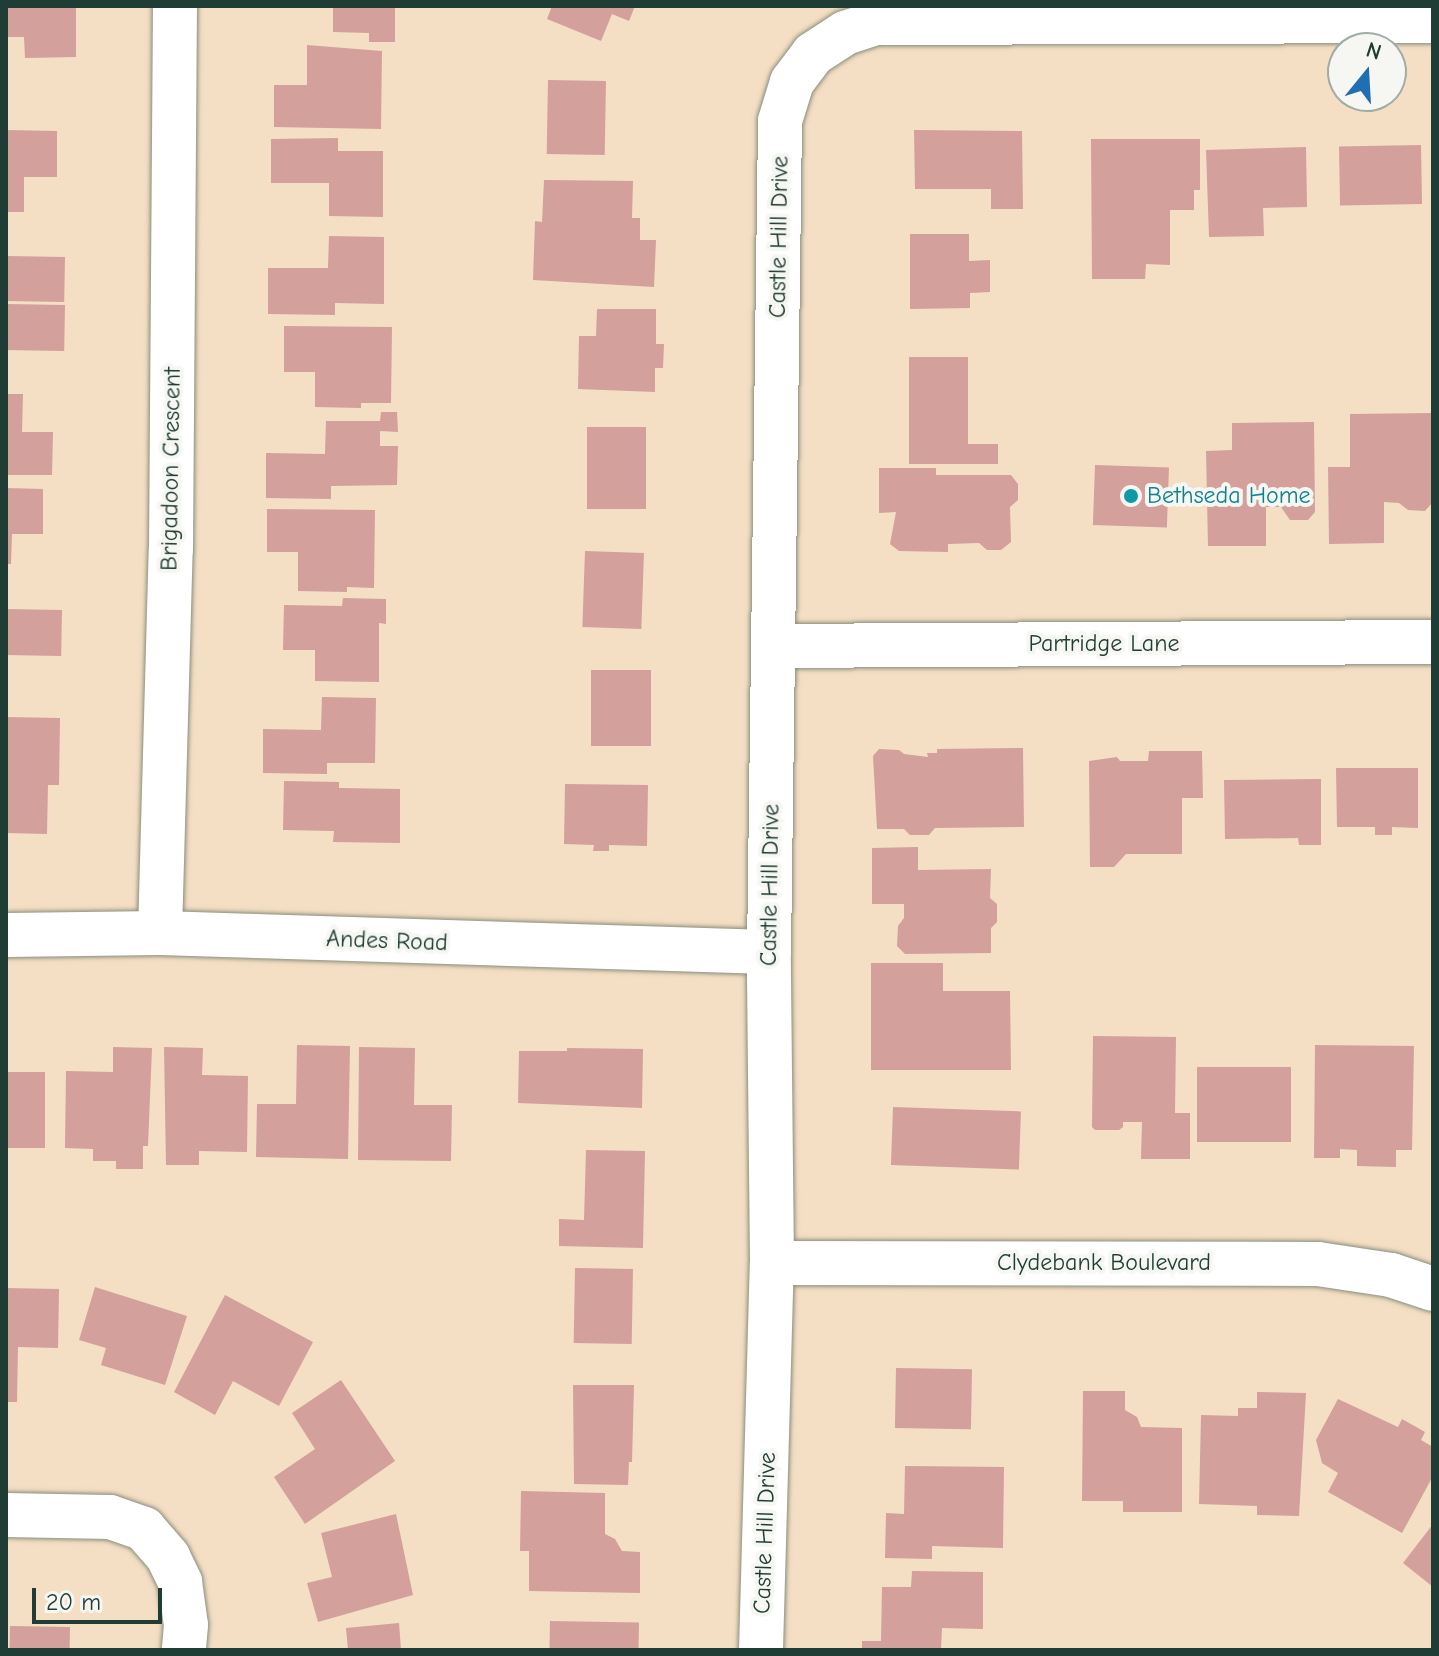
<!DOCTYPE html>
<style>
body{margin:0}
#map{position:relative;width:1439px;height:1656px;overflow:hidden;background:#f4dec4;font-family:"Comic Neue",sans-serif}
div>[style]{position:absolute}
[style*='--x']{left:calc(var(--x)*1px);top:calc(var(--y)*1px);width:calc(var(--w)*1px);rotate:calc(var(--a)*1deg)}
.building>*{inset:0;background:#d3a09c;transform-origin:0 0}
.roads{filter:drop-shadow(0 0 2px #8a8e7c) drop-shadow(0 0 2px #8a8e7c)}
.minor>*{height:44px;margin:-22px;padding:0 22px;transform-origin:22px;border-radius:22px;background:#fff}
.dots>*{width:22px;height:22px;translate:-50% -50%;box-sizing:border-box;border:4px solid #f6f6f2;border-radius:50%}
span{translate:-50% -50%;white-space:nowrap;text-align:center;line-height:1.15;-webkit-text-stroke:8px #f6f6f2;paint-order:stroke}
.street-label{font-size:24px;color:#1f3d34}
.culture-label{font-size:24px;color:#0d838f}
.left{translate:0 -50%;text-align:left}
.frame{position:absolute;inset:0;border:8px solid #1f3d34;pointer-events:none}
.north{position:absolute;left:1327px;top:32px;width:80px;height:80px;box-sizing:border-box;background:#f6f6f2;border:2px solid #a0aca6;border-radius:50%;rotate:18deg;font-size:22px;font-weight:700;line-height:32px;text-align:center;color:#1f3d34}
.north::after{content:'';display:block;margin:auto;width:28px;height:36px;background:#1f6fb2;clip-path:polygon(50% 0,100% 100%,50% 72%,0 100%)}
.scale{position:absolute;left:32px;top:1588px;width:130px;height:36px;box-sizing:border-box;border:4px solid #1f3d34;border-top:0;padding-left:10px;font-size:24px;line-height:28px;white-space:nowrap;color:#1f3d34;-webkit-text-stroke:6px #f6f6f2;paint-order:stroke}
</style>
<div id="map">
<div class="building">
<i style="clip-path:polygon(6px 6px,76px 6px,76px 57px,25px 58px,24px 37px,6px 37px)"></i>
<i style="clip-path:polygon(333px 6px,395px 6px,395px 42px,369px 42px,369px 33px,333px 32px)"></i>
<i style="clip-path:polygon(552px 6px,635px 6px,629px 21px,612px 14px,601px 41px,547px 19px)"></i>
<i style="clip-path:polygon(307px 45px,382px 51px,381px 129px,274px 127px,274px 85px,307px 85px)"></i>
<i style="left:548px;top:80px;width:58px;height:74px;rotate:1deg"></i>
<i style="clip-path:polygon(6px 130px,57px 131px,57px 177px,24px 177px,24px 212px,6px 212px)"></i>
<i style="clip-path:polygon(914px 130px,1022px 131px,1023px 209px,991px 209px,991px 189px,915px 189px)"></i>
<i style="clip-path:polygon(338px 138px,338px 151px,383px 151px,383px 217px,329px 216px,329px 183px,271px 183px,271px 139px)"></i>
<i style="clip-path:polygon(1091px 139px,1200px 139px,1200px 190px,1194px 190px,1194px 210px,1170px 210px,1170px 265px,1146px 264px,1145px 279px,1092px 279px)"></i>
<i style="left:1421px;top:145px;width:59px;height:82px;rotate:89deg"></i>
<i style="clip-path:polygon(1306px 147px,1307px 207px,1263px 208px,1264px 236px,1209px 237px,1206px 150px)"></i>
<i style="clip-path:polygon(544px 180px,633px 181px,632px 218px,640px 218px,640px 240px,656px 240px,654px 287px,533px 280px,535px 221px,542px 222px)"></i>
<i style="clip-path:polygon(910px 234px,969px 234px,969px 261px,990px 260px,990px 292px,970px 293px,970px 308px,910px 309px)"></i>
<i style="clip-path:polygon(329px 236px,384px 237px,384px 304px,335px 303px,335px 315px,268px 314px,268px 268px,328px 268px)"></i>
<i style="left:6px;top:256px;width:59px;height:45px;rotate:1deg"></i>
<i style="left:6px;top:304px;width:59px;height:46px;rotate:1deg"></i>
<i style="clip-path:polygon(597px 309px,656px 309px,656px 344px,664px 344px,663px 368px,655px 368px,655px 392px,578px 389px,579px 336px,596px 336px)"></i>
<i style="clip-path:polygon(284px 326px,392px 327px,391px 403px,361px 403px,361px 408px,315px 407px,315px 372px,284px 372px)"></i>
<i style="clip-path:polygon(909px 357px,968px 357px,968px 444px,998px 444px,998px 464px,909px 464px)"></i>
<i style="clip-path:polygon(6px 394px,23px 394px,22px 432px,53px 432px,52px 475px,6px 475px)"></i>
<i style="clip-path:polygon(381px 412px,397px 412px,398px 432px,380px 431px,380px 446px,398px 446px,397px 485px,331px 486px,331px 499px,266px 498px,266px 453px,325px 454px,326px 421px,380px 421px)"></i>
<i style="clip-path:polygon(1432px 413px,1433px 502px,1425px 511px,1408px 510px,1399px 503px,1384px 502px,1384px 543px,1329px 544px,1328px 467px,1350px 467px,1350px 414px)"></i>
<i style="clip-path:polygon(1314px 422px,1315px 512px,1308px 520px,1290px 520px,1281px 507px,1266px 507px,1266px 546px,1208px 546px,1206px 451px,1232px 450px,1232px 423px)"></i>
<i style="left:646px;top:427px;width:82px;height:59px;rotate:90deg"></i>
<i style="left:1095px;top:465px;width:74px;height:60px;rotate:2deg"></i>
<i style="clip-path:polygon(879px 468px,936px 468px,936px 475px,1011px 475px,1018px 484px,1018px 500px,1010px 507px,1011px 542px,1001px 550px,987px 550px,979px 543px,948px 544px,948px 552px,899px 551px,890px 544px,896px 512px,879px 513px)"></i>
<i style="clip-path:polygon(6px 488px,43px 489px,43px 534px,12px 534px,11px 564px,6px 564px)"></i>
<i style="clip-path:polygon(267px 509px,375px 510px,374px 588px,347px 587px,347px 592px,298px 591px,298px 552px,267px 552px)"></i>
<i style="left:585px;top:551px;width:59px;height:76px;rotate:2deg"></i>
<i style="clip-path:polygon(343px 598px,386px 599px,386px 624px,379px 623px,379px 682px,315px 681px,315px 650px,283px 650px,284px 605px,342px 606px)"></i>
<i style="left:6px;top:609px;width:56px;height:46px;rotate:1deg"></i>
<i style="left:591px;top:670px;width:60px;height:76px"></i>
<i style="clip-path:polygon(322px 697px,376px 698px,375px 763px,327px 763px,327px 774px,263px 773px,263px 729px,321px 730px)"></i>
<i style="clip-path:polygon(6px 717px,60px 718px,59px 785px,48px 785px,47px 834px,6px 833px)"></i>
<i style="clip-path:polygon(1023px 748px,1024px 827px,935px 828px,929px 835px,910px 835px,904px 829px,877px 829px,873px 756px,879px 749px,899px 750px,904px 754px,928px 757px,927px 753px,937px 753px,937px 749px)"></i>
<i style="clip-path:polygon(1149px 751px,1202px 751px,1203px 798px,1182px 798px,1182px 854px,1126px 854px,1114px 867px,1090px 867px,1089px 761px,1117px 757px,1120px 761px,1148px 761px)"></i>
<i style="clip-path:polygon(1336px 768px,1418px 768px,1418px 828px,1392px 827px,1392px 835px,1375px 835px,1375px 827px,1337px 827px)"></i>
<i style="clip-path:polygon(1321px 779px,1321px 845px,1299px 845px,1298px 838px,1225px 839px,1224px 780px)"></i>
<i style="clip-path:polygon(284px 781px,339px 782px,339px 788px,400px 789px,400px 843px,333px 842px,334px 831px,283px 830px)"></i>
<i style="clip-path:polygon(565px 784px,648px 785px,647px 846px,609px 845px,609px 851px,593px 851px,594px 845px,564px 844px)"></i>
<i style="clip-path:polygon(918px 847px,918px 870px,991px 869px,990px 898px,997px 904px,997px 922px,991px 928px,991px 953px,905px 954px,897px 946px,898px 926px,904px 918px,904px 904px,872px 904px,872px 848px)"></i>
<i style="clip-path:polygon(871px 963px,943px 963px,943px 991px,1010px 991px,1011px 1070px,871px 1070px)"></i>
<i style="clip-path:polygon(1093px 1036px,1176px 1037px,1175px 1113px,1190px 1113px,1190px 1159px,1141px 1159px,1142px 1122px,1123px 1122px,1123px 1127px,1119px 1130px,1095px 1130px,1092px 1127px)"></i>
<i style="clip-path:polygon(297px 1045px,350px 1046px,348px 1159px,256px 1157px,257px 1104px,296px 1104px)"></i>
<i style="clip-path:polygon(1315px 1045px,1414px 1046px,1412px 1150px,1396px 1150px,1396px 1167px,1357px 1166px,1357px 1150px,1340px 1149px,1340px 1158px,1314px 1158px)"></i>
<i style="clip-path:polygon(113px 1047px,152px 1048px,148px 1146px,143px 1146px,143px 1169px,116px 1169px,116px 1161px,93px 1161px,93px 1149px,65px 1148px,66px 1071px,113px 1072px)"></i>
<i style="clip-path:polygon(164px 1047px,203px 1048px,202px 1075px,248px 1076px,247px 1152px,199px 1151px,199px 1165px,166px 1165px)"></i>
<i style="clip-path:polygon(359px 1047px,415px 1048px,414px 1105px,452px 1105px,451px 1161px,358px 1160px)"></i>
<i style="clip-path:polygon(567px 1048px,643px 1049px,642px 1108px,518px 1103px,519px 1051px,567px 1051px)"></i>
<i style="left:1197px;top:1067px;width:94px;height:75px"></i>
<i style="left:6px;top:1072px;width:39px;height:76px"></i>
<i style="left:893px;top:1107px;width:128px;height:58px;rotate:2deg"></i>
<i style="clip-path:polygon(586px 1150px,645px 1151px,643px 1248px,559px 1246px,559px 1219px,584px 1220px)"></i>
<i style="left:575px;top:1268px;width:58px;height:75px;rotate:1deg"></i>
<i style="clip-path:polygon(95px 1287px,187px 1316px,165px 1385px,101px 1365px,106px 1348px,79px 1340px)"></i>
<i style="clip-path:polygon(6px 1288px,59px 1289px,58px 1348px,18px 1347px,17px 1402px,6px 1402px)"></i>
<i style="clip-path:polygon(225px 1295px,313px 1342px,279px 1406px,233px 1381px,215px 1415px,174px 1392px)"></i>
<i style="left:896px;top:1368px;width:76px;height:60px;rotate:1deg"></i>
<i style="clip-path:polygon(341px 1380px,395px 1461px,305px 1524px,274px 1477px,315px 1449px,292px 1413px)"></i>
<i style="clip-path:polygon(573px 1385px,634px 1385px,632px 1462px,629px 1462px,628px 1485px,574px 1484px)"></i>
<i style="clip-path:polygon(1083px 1391px,1125px 1391px,1125px 1410px,1137px 1417px,1141px 1427px,1182px 1428px,1182px 1512px,1123px 1512px,1123px 1501px,1082px 1501px)"></i>
<i style="clip-path:polygon(1257px 1392px,1306px 1393px,1299px 1516px,1257px 1515px,1257px 1506px,1199px 1504px,1201px 1415px,1238px 1416px,1238px 1408px,1257px 1408px)"></i>
<i style="clip-path:polygon(1338px 1399px,1398px 1427px,1402px 1419px,1425px 1432px,1421px 1440px,1433px 1447px,1433px 1476px,1402px 1533px,1328px 1492px,1338px 1473px,1322px 1463px,1316px 1440px)"></i>
<i style="clip-path:polygon(905px 1466px,1004px 1467px,1003px 1548px,932px 1546px,932px 1559px,885px 1558px,886px 1513px,904px 1514px)"></i>
<i style="clip-path:polygon(521px 1491px,605px 1493px,605px 1534px,615px 1539px,622px 1551px,640px 1552px,640px 1593px,529px 1591px,529px 1551px,520px 1551px)"></i>
<i style="clip-path:polygon(396px 1514px,413px 1595px,318px 1622px,307px 1583px,332px 1577px,321px 1533px)"></i>
<i style="clip-path:polygon(1433px 1524px,1433px 1587px,1403px 1563px)"></i>
<i style="clip-path:polygon(912px 1571px,983px 1572px,983px 1629px,942px 1628px,941px 1650px,862px 1650px,862px 1641px,881px 1641px,882px 1587px,911px 1587px)"></i>
<i style="left:550px;top:1621px;width:89px;height:29px;rotate:1deg"></i>
<i style="clip-path:polygon(399px 1623px,401px 1650px,348px 1650px,346px 1628px)"></i>
<i style="left:10px;top:1626px;width:60px;height:24px;rotate:1deg"></i>
</div>
<div class="roads">
<div class="minor">
<i style="--x:774;--y:646;--w:659;--a:-0.35"></i>
<i style="--x:160;--y:933;--w:384;--a:-88.4"></i>
<i style="--x:171;--y:549;--w:543;--a:-89.58"></i>
<i style="--x:6;--y:935;--w:154;--a:-0.7"></i>
<i style="--x:160;--y:933;--w:609;--a:1.79"></i>
<i style="--x:772;--y:1263;--w:546;--a:0.1"></i>
<i style="--x:1318;--y:1264;--w:74;--a:8.6"></i>
<i style="--x:1391;--y:1275;--w:44;--a:18.4"></i>
<i style="--x:6;--y:1515;--w:104;--a:1.1"></i>
<i style="--x:110;--y:1517;--w:36;--a:19"></i>
<i style="--x:144;--y:1529;--w:37;--a:49"></i>
<i style="--x:168;--y:1557;--w:28;--a:64"></i>
<i style="--x:180;--y:1582;--w:43;--a:82.1"></i>
<i style="--x:186;--y:1625;--w:25;--a:95"></i>
<i style="--x:761;--y:1650;--w:387;--a:-88.4"></i>
<i style="--x:772;--y:1263;--w:311;--a:-90.6"></i>
<i style="--x:769;--y:952;--w:831;--a:-89.24"></i>
<i style="--x:780;--y:121;--w:41;--a:-72.9"></i>
<i style="--x:792;--y:82;--w:35;--a:-53"></i>
<i style="--x:813;--y:54;--w:38;--a:-33"></i>
<i style="--x:845;--y:33;--w:33;--a:-18"></i>
<i style="--x:876;--y:23;--w:557;--a:-0.21"></i>
</div>
</div>
<div class="dots">
<i style="left:1131px;top:496px;background:#0f9aa8"></i>
</div>
<div class="street-label">
<span style="left:779px;top:237px;rotate:-89deg">Castle Hill Drive</span>
<span style="left:171px;top:469px;rotate:-89deg">Brigadoon Crescent</span>
<span style="left:1104px;top:644px">Partridge Lane</span>
<span style="left:770px;top:885px;rotate:-89deg">Castle Hill Drive</span>
<span style="left:387px;top:941px;rotate:2deg">Andes Road</span>
<span style="left:1104px;top:1263px">Clydebank Boulevard</span>
<span style="left:765px;top:1533px;rotate:-88deg">Castle Hill Drive</span>
</div>
<div class="culture-label">
<span class="left" style="left:1147px;top:496px">Bethseda Home</span>
</div>
<div class="frame"></div>
<div class="north">N</div>
<div class="scale">20 m</div>
</div>
